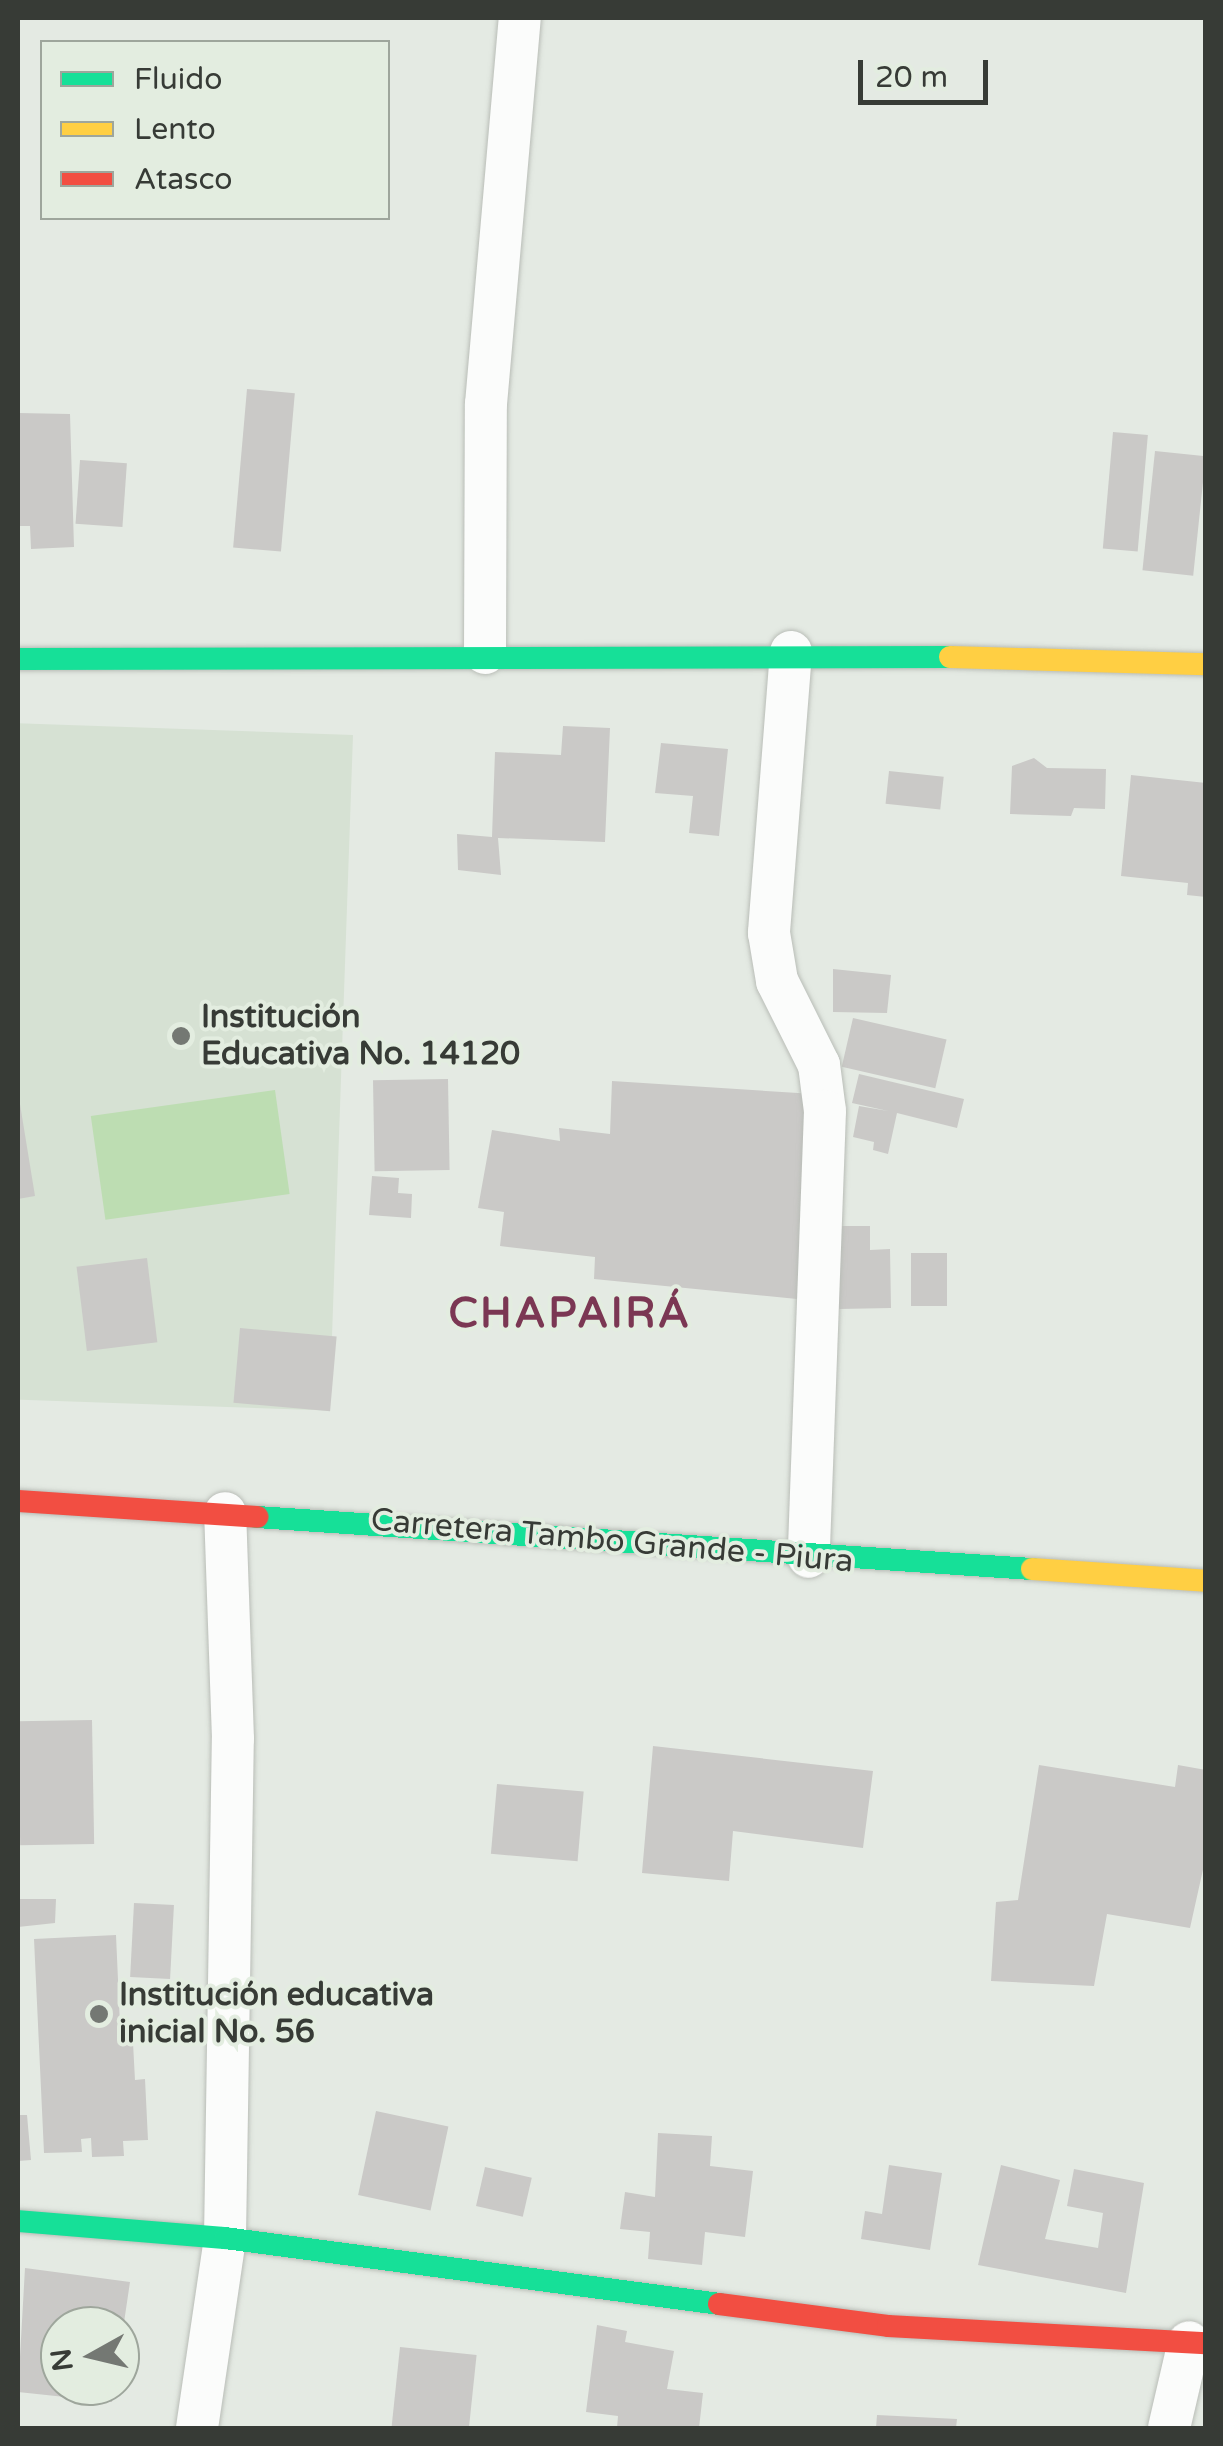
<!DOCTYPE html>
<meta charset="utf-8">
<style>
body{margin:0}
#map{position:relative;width:1223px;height:2446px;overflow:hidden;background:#e4eae3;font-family:"Varela Round",sans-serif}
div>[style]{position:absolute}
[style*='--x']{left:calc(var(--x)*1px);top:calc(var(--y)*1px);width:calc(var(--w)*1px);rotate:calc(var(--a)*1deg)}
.built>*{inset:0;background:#d6e1d3;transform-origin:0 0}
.green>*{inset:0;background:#bdddb2;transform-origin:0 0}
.building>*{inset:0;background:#cac9c7;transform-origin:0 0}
.roads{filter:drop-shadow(0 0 2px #b9bdb7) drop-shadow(0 0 2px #b9bdb7)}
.street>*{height:42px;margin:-21px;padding:0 21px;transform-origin:21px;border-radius:21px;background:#fbfcfb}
.fast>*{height:22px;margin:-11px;padding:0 11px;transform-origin:11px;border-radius:11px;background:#16e098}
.slow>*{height:22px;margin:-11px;padding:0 11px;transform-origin:11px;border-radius:11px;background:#ffcf43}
.jam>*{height:22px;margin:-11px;padding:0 11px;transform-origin:11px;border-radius:11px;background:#f24e42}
.dots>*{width:28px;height:28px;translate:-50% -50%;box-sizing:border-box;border:5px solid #e3ede0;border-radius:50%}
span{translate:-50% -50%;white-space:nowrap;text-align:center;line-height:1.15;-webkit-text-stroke:8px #e3ede0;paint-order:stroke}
.poi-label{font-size:32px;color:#373b36;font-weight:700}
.left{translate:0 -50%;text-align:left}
.street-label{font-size:32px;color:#373b36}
.district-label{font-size:42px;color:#7b3753;font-weight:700;letter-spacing:2.5px}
.frame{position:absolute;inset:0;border:20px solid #373b36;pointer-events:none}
.legend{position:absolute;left:40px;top:40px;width:350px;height:180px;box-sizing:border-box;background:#e3ede0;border:2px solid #9ea69c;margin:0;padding:12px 18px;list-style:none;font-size:30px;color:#373b36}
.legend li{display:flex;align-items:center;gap:20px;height:50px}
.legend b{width:50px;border:2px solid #9ea69c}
.north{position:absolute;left:40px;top:2306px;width:100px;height:100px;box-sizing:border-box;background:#e3ede0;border:2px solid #9ea69c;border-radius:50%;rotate:262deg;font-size:28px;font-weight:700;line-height:40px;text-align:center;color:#373b36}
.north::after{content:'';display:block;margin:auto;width:35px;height:45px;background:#747873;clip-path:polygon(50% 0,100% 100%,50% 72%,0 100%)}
.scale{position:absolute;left:858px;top:60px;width:130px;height:45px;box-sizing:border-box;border:5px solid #373b36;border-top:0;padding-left:12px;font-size:30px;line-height:35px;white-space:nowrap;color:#373b36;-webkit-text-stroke:8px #e3ede0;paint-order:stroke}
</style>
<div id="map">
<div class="built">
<i style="left:353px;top:735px;width:676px;height:335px;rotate:92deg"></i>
</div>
<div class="green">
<i style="left:275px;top:1090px;width:105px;height:186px;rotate:82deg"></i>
</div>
<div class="building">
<i style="left:247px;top:389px;width:48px;height:159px;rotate:5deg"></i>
<i style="clip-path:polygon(18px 413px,70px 414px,74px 547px,31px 549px,30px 526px,18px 526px)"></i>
<i style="left:1113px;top:432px;width:35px;height:117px;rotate:5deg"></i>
<i style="left:1155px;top:451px;width:51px;height:120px;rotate:6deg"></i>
<i style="left:80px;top:460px;width:47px;height:64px;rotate:4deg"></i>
<i style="clip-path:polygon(563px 726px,610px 728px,605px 842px,498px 838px,501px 875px,458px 870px,457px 834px,492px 837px,495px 752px,561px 755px)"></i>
<i style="clip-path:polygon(661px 743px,728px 749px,719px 836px,689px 833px,693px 796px,655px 793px)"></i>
<i style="clip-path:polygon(1034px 758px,1047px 768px,1106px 769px,1105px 809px,1074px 808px,1071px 816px,1010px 814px,1012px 766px)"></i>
<i style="left:889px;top:771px;width:55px;height:33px;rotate:6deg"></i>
<i style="clip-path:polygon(1131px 775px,1206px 783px,1206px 897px,1187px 895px,1188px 883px,1121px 876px)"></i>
<i style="clip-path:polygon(833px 969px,891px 975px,887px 1013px,833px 1012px)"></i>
<i style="left:853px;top:1018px;width:96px;height:50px;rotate:13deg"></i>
<i style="clip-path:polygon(859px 1074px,964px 1099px,957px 1128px,897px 1113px,888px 1154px,873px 1150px,874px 1142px,853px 1137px,859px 1106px,888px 1111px,852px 1103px)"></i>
<i style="left:448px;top:1079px;width:91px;height:75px;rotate:89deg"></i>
<i style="clip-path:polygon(612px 1081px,814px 1094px,797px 1299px,594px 1279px,595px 1257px,500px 1246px,504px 1212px,478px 1208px,492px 1130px,560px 1141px,559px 1128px,610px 1134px)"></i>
<i style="clip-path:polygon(18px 1092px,35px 1196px,18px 1199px)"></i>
<i style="clip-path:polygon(372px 1176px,399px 1178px,398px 1193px,412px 1194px,411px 1218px,369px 1215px)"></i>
<i style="clip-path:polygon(838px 1226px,870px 1226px,870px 1250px,890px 1249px,891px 1308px,839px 1309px)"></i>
<i style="left:911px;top:1253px;width:36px;height:53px"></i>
<i style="left:147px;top:1258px;width:85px;height:71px;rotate:83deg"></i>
<i style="left:240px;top:1328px;width:97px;height:75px;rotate:5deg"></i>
<i style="left:92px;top:1720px;width:124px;height:74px;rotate:89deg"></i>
<i style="clip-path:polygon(653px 1746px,873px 1771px,863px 1848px,733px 1831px,729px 1881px,642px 1873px)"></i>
<i style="clip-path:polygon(1039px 1765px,1175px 1787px,1178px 1765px,1206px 1770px,1206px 1856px,1190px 1928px,1107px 1914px,1094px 1986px,991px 1981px,996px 1902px,1018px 1900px)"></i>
<i style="left:497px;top:1784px;width:87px;height:70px;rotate:5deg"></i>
<i style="clip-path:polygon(18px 1899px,56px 1899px,55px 1923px,18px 1927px)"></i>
<i style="left:134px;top:1903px;width:40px;height:74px;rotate:3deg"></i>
<i style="clip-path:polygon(116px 1935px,120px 2025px,132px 2024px,135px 2080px,145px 2079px,148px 2140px,123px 2141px,124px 2156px,92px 2157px,91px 2138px,81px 2139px,82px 2152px,44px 2153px,34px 1939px)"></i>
<i style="left:376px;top:2111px;width:74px;height:86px;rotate:12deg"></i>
<i style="clip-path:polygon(18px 2115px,27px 2115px,31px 2160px,18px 2161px)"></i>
<i style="clip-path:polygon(658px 2133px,712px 2136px,710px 2166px,753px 2171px,745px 2237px,705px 2232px,702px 2265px,648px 2259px,650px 2232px,620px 2229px,625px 2192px,655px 2197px)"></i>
<i style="clip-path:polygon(889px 2165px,942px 2173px,930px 2250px,861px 2239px,865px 2211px,882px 2214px)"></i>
<i style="clip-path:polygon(1001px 2165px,1060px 2180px,1045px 2239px,1098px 2248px,1103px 2213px,1067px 2206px,1074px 2169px,1144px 2183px,1126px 2293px,978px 2265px)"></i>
<i style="left:485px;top:2167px;width:48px;height:40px;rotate:13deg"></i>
<i style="clip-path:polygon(25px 2268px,130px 2282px,122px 2336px,120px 2326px,60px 2326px,60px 2386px,114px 2386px,112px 2402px,18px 2392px)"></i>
<i style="clip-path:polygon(597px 2325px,627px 2331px,625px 2342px,674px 2351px,667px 2389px,703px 2393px,699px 2428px,617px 2428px,618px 2416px,586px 2412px)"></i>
<i style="left:400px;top:2347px;width:77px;height:81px;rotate:6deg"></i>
<i style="clip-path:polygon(877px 2415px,957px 2419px,956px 2428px,876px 2428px)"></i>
</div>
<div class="roads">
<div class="street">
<i style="--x:791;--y:652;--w:282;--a:94.5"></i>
<i style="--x:769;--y:933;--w:49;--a:80.5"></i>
<i style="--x:777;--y:981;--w:94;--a:63.4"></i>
<i style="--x:819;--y:1065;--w:46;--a:82.6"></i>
<i style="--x:825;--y:1111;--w:446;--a:92.1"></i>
<i style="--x:485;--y:653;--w:249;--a:-89.8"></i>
<i style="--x:486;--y:404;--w:387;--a:-85"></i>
<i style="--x:197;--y:2428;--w:192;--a:-81.6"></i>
<i style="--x:225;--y:2238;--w:499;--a:-89.1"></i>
<i style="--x:233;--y:1739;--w:226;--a:-92"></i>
<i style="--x:1169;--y:2428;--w:88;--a:-76.9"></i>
</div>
<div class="fast">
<i style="--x:18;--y:659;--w:932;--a:-0.12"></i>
<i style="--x:257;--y:1517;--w:777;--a:3.84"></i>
<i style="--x:18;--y:2221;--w:208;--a:4.7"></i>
<i style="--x:225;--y:2238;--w:498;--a:7.6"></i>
</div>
<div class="slow">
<i style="--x:950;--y:657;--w:256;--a:1.6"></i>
<i style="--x:1032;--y:1569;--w:174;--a:3.9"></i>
</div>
<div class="jam">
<i style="--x:18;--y:1501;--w:240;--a:3.8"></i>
<i style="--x:719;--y:2304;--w:170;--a:7.4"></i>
<i style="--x:888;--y:2326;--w:318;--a:3.1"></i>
</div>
</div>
<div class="dots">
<i style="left:181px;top:1036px;background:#747873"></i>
<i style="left:99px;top:2014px;background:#747873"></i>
</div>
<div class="poi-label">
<span class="left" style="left:201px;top:1036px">Institución<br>Educativa No. 14120</span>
<span class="left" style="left:119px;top:2014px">Institución educativa<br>inicial No. 56</span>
</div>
<div class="street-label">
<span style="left:612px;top:1541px;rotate:5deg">Carretera Tambo Grande - Piura</span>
</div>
<div class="district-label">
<span style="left:570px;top:1314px">CHAPAIRÁ</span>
</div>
<div class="frame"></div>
<ul class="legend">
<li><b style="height:12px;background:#16e098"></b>Fluido</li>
<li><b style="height:12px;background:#ffcf43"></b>Lento</li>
<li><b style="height:12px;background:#f24e42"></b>Atasco</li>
</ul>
<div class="north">N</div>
<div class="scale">20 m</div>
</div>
